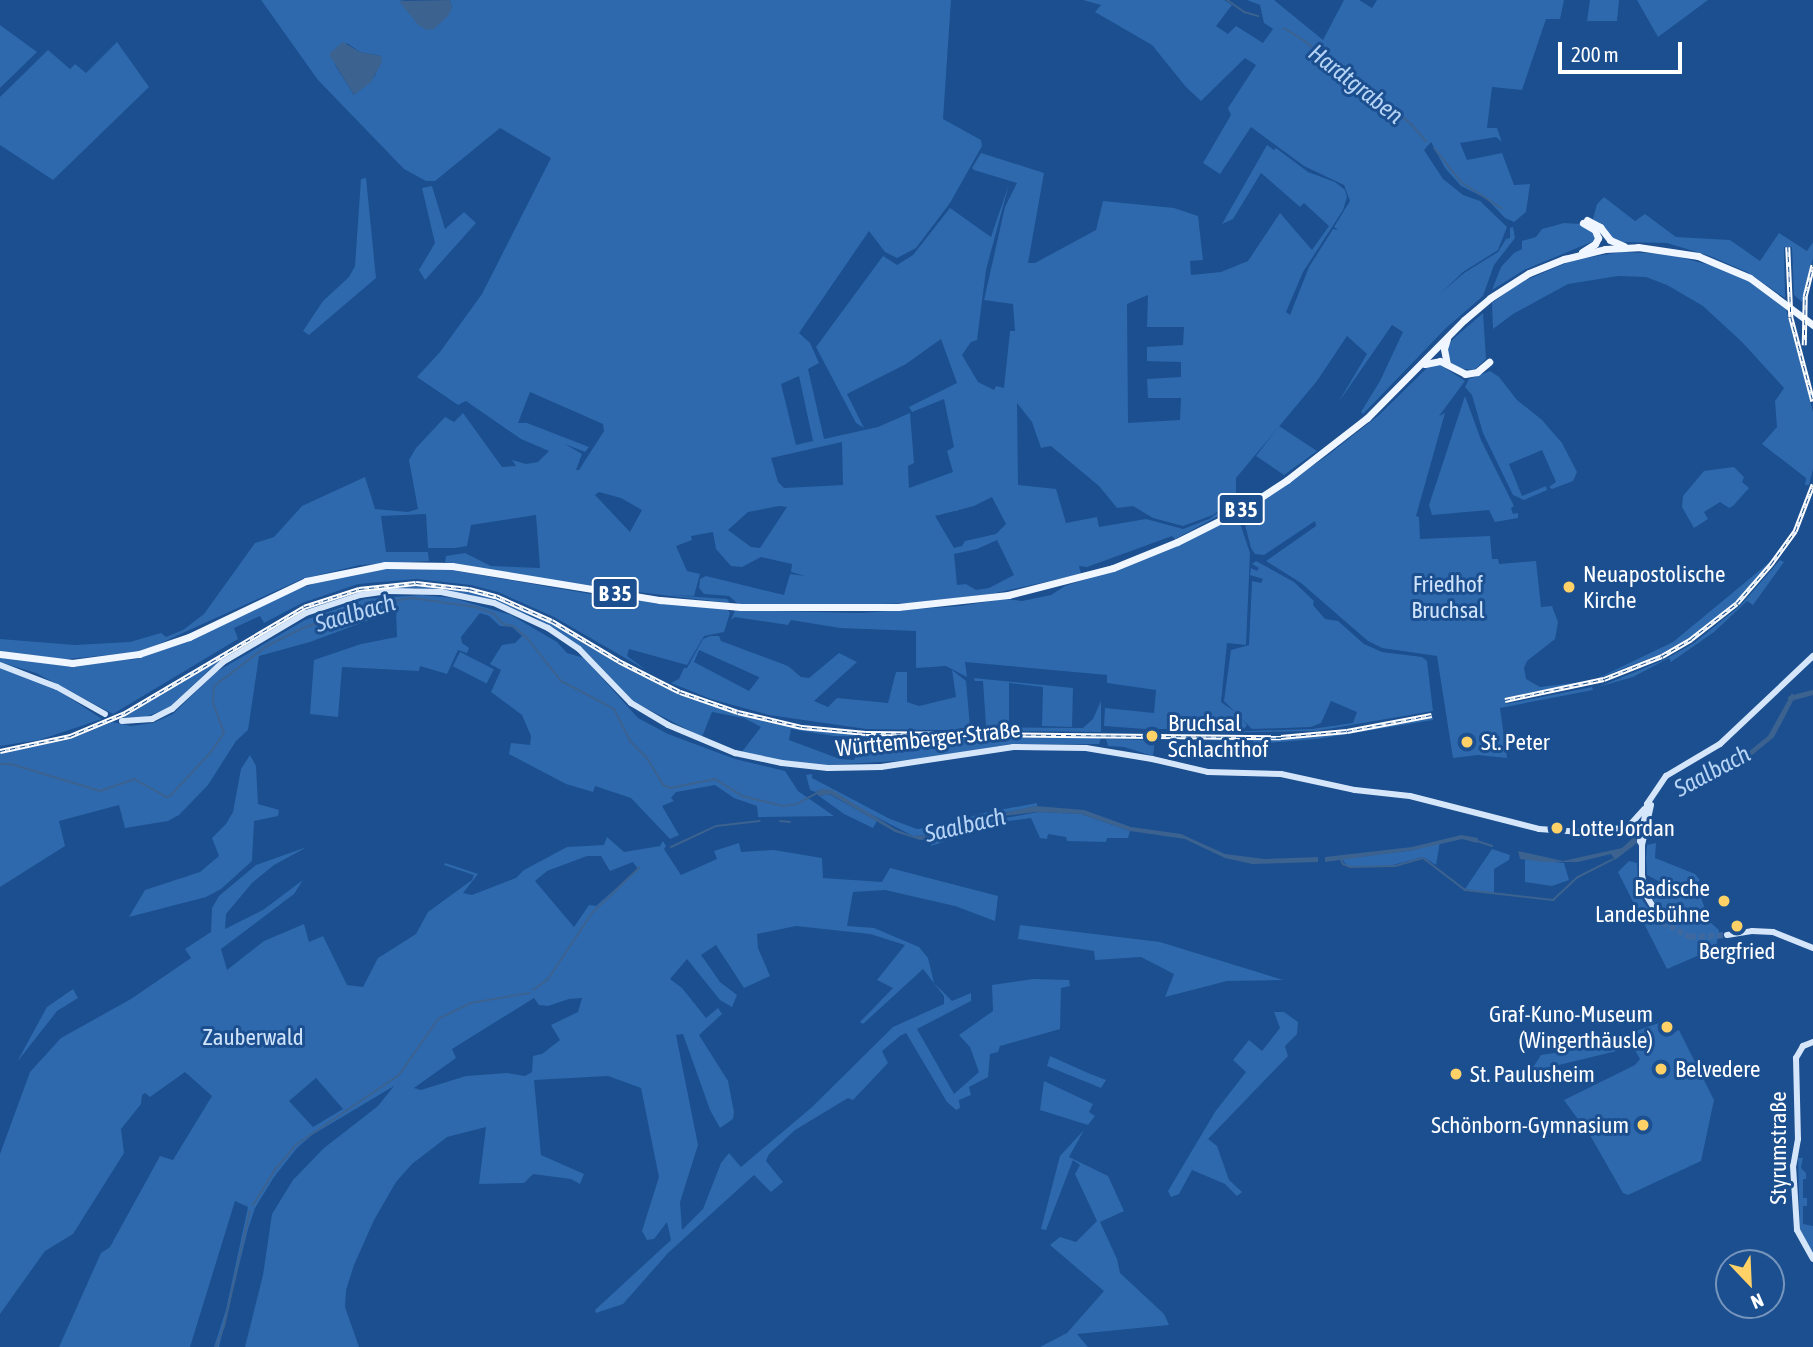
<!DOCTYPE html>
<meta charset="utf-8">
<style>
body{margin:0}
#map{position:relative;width:1813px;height:1347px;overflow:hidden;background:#1b4f8f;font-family:"Asap Condensed",sans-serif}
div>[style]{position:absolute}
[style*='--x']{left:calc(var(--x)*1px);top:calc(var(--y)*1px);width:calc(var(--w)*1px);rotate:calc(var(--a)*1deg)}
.green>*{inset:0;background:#2e69ad;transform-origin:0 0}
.water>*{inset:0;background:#3c6290}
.stream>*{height:2px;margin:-1px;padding:0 1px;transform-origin:1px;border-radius:1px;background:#3c6290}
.canal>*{height:4.5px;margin:-2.25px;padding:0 2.25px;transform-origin:2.25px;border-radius:2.25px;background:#3c6290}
.secondary-tunnel>*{height:6px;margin-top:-3px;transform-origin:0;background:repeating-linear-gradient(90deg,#3d69a0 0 6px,transparent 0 9px)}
.secondary>*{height:6px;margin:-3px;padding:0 3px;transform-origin:3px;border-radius:3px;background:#d6e6fa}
.primary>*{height:7px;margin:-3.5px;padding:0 3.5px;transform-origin:3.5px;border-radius:3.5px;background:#f0f6ff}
.rail>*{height:4.5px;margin-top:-2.25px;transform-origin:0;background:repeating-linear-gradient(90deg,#1b4f8f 0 5px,#fff 0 10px);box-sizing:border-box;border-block:2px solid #fff}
.dots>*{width:19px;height:19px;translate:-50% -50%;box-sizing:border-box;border:4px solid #1b4f8f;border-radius:50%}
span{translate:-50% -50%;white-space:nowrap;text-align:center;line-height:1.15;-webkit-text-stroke:6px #1b4f8f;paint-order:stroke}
.shield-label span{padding:2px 5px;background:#1b4f8f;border:2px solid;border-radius:5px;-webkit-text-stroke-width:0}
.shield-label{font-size:21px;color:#fff;font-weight:700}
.poi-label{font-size:23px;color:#fff}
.left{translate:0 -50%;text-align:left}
.right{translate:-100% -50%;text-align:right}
.park-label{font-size:23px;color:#cfe3fa}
.street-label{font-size:23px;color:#fff}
.water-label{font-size:24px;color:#b5d3f5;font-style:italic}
.north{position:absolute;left:1715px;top:1249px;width:70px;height:70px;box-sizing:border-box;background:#1b4f8f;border:2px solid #7695bc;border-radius:50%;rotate:157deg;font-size:19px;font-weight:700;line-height:28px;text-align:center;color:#fff}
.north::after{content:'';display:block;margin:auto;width:24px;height:32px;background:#ffd166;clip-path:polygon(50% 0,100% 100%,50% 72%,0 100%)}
.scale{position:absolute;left:1558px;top:42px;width:124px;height:32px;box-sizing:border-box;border:4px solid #fff;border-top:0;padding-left:9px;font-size:21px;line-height:24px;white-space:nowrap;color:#fff;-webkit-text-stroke:5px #1b4f8f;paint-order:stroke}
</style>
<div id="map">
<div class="green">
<i style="clip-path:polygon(evenodd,261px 0,399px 0,452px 8px,450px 0,951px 0,943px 119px,981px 140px,982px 146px,950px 203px,916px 248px,897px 258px,885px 252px,869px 231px,799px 333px,810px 343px,819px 363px,808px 369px,824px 439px,878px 427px,910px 413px,914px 463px,908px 466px,909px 488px,953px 472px,947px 451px,954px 447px,944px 399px,912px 412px,909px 407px,957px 383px,941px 339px,906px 364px,847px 394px,864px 428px,856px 423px,816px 347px,883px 256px,897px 265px,913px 255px,950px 208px,991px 237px,1009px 184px,986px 270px,977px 340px,971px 342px,962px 355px,978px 382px,994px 390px,996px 386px,1004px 388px,1010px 331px,1015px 331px,1013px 304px,984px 300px,1005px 207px,1017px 183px,974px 170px,972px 168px,981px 153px,1044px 173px,1028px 263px,1035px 263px,1096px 230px,1103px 201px,1174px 208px,1198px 216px,1203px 260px,1190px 261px,1191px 275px,1221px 272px,1248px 261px,1280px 213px,1312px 250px,1329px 226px,1304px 203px,1300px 207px,1261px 173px,1233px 219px,1222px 224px,1267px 145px,1274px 150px,1276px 148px,1308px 172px,1335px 182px,1345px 190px,1347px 197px,1343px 210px,1303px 272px,1286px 312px,1290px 315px,1309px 267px,1333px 229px,1338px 230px,1334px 227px,1350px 201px,1344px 185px,1304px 166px,1251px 127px,1220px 174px,1203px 163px,1231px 115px,1228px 108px,1256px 65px,1245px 58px,1201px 101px,1186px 87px,1152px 45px,1095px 12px,1101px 5px,1083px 0,1224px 0,1232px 5px,1216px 26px,1228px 34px,1236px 26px,1263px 43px,1273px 29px,1264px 23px,1260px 5px,1247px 0,1274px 0,1323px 40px,1344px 0,1359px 0,1372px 8px,1377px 0,1564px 0,1560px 19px,1546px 19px,1522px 90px,1492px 87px,1487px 128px,1497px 128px,1502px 142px,1496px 137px,1460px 143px,1467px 160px,1502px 153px,1514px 185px,1530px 184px,1526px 212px,1514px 222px,1505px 218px,1487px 199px,1461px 186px,1445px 168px,1431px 142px,1424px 150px,1443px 179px,1463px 195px,1480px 201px,1507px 227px,1498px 250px,1463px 272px,1441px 293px,1464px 273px,1498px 252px,1506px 239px,1510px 238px,1510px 228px,1513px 227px,1515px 238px,1494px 265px,1483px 296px,1446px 328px,1363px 414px,1361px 412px,1380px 381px,1403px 332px,1392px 325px,1338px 403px,1367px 354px,1347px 336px,1317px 381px,1236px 478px,1236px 498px,1213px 515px,1183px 526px,1153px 518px,1133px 506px,1117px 508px,1099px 486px,1051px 446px,1041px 448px,1032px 422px,1017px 403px,1018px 485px,1056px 489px,1066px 523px,1097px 517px,1099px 527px,1146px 519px,1183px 529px,1209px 519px,1236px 500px,1243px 503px,1175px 539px,1172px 536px,1087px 567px,1079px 566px,1081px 574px,991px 594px,910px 603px,853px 605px,738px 604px,729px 596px,704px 594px,699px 588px,700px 579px,706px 576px,784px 595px,790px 574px,805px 576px,791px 572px,792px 564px,761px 557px,742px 567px,731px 566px,716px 549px,713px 532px,691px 536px,692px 540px,676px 546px,687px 571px,700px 574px,694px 596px,669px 595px,727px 599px,730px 603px,570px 584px,445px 562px,446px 556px,465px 553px,491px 566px,540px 568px,536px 515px,471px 525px,467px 546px,455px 548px,428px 548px,426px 514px,381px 516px,386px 552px,428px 552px,429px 561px,360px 565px,302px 579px,141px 652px,56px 660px,0 651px,0 639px,75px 645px,130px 642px,161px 633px,166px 637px,183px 630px,204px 614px,255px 543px,274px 537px,302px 506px,365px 477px,375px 509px,408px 512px,418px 509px,409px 460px,416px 448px,445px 417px,454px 422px,463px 413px,502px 467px,516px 466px,512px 460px,526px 464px,538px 462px,549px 451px,521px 439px,466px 401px,458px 405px,417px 377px,440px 352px,482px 294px,551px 158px,500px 128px,435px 181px,426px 181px,404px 169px,318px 80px,261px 0,347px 43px,360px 52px,381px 56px,375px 76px,354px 95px,335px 65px,347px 43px,261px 0,1148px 295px,1147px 327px,1184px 327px,1183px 345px,1147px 347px,1147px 361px,1181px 362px,1181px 377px,1147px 379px,1148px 398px,1181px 398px,1180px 420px,1128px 423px,1127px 304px,1148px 295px,261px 0,799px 376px,813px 441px,796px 445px,781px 384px,799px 376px,261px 0,530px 392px,603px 424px,604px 431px,579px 470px,576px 470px,582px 454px,565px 444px,585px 452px,589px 447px,527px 423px,518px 423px,530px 392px,261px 0,842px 442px,843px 485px,784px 488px,778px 482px,771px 458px,842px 442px,261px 0,599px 492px,621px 498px,642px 510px,630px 532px,595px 495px,599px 492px,261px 0,992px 497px,1006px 524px,996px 534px,965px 541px,962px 546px,954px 548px,935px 516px,974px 506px,992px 497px,261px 0,779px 506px,787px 507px,760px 548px,751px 547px,728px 530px,748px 512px,779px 506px,261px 0,997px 540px,1014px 575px,989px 588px,976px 590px,966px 584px,957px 585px,954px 554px,977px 549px,997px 540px)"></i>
<i style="clip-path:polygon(1590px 0,1619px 0,1617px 21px,1587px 21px)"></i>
<i style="clip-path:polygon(1637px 0,1708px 0,1658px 37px)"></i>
<i style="clip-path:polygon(0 25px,37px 52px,0 88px)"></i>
<i style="clip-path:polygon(117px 42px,149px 87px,53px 180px,0 145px,0 97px,48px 50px,70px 69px,75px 64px,86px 73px)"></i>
<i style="clip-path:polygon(366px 178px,376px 278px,309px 335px,303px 331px,323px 301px,349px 277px,355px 266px,361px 179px)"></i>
<i style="clip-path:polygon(432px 186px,445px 229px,464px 212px,476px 223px,425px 280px,419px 270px,435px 243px,422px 188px)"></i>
<i style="clip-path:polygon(1604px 197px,1635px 221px,1645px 214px,1676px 237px,1730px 240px,1760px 261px,1779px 233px,1807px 251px,1813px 242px,1813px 258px,1802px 302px,1794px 295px,1792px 247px,1784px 247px,1785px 298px,1747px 272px,1710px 256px,1667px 243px,1619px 242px,1608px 237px,1593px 219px,1597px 204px)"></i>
<i style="clip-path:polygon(1564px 223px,1581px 224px,1594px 233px,1594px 241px,1524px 270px,1492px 290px,1501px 267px,1514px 253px,1522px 249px,1522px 241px,1536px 237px,1542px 229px)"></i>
<i style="clip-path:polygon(1621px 252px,1668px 254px,1721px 268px,1748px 281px,1786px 309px,1813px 412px,1813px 469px,1809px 485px,1805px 485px,1806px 478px,1762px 444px,1777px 427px,1775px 401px,1784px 388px,1742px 342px,1703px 306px,1667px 285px,1646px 277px,1618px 276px,1568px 284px,1513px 314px,1493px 329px,1492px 303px,1515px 285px,1573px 260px)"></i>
<i style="clip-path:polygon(1483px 313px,1486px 359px,1474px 370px,1457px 368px,1449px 362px,1446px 350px,1453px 339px)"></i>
<i style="clip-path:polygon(1431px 364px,1439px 364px,1465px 381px,1439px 416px,1445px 413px,1416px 516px,1419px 517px,1420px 539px,1490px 536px,1492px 559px,1498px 559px,1499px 564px,1536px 561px,1541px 607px,1552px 606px,1558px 622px,1555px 639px,1527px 661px,1524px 668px,1526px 679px,1540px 687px,1590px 681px,1505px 698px,1506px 704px,1592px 687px,1593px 690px,1500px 708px,1507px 758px,1478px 755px,1453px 758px,1437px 656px,1382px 648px,1368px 641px,1301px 583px,1266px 561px,1316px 526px,1315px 521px,1264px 555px,1255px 554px,1251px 548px,1245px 525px,1245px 513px,1328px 455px,1379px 415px)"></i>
<i style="clip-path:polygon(1490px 371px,1499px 377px,1517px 400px,1542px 420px,1562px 443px,1577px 472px,1573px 481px,1552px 489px,1549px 487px,1556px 482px,1542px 450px,1509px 464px,1522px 496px,1546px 486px,1547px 490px,1524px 500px,1513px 495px,1483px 433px,1472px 395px,1465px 387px,1469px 379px)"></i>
<i style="clip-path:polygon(1465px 396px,1481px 440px,1514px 506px,1511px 508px,1513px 514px,1518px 513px,1518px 518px,1495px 522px,1489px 510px,1432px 515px,1429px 505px)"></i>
<i style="clip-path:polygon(1279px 426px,1317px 451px,1284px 475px,1256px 456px)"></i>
<i style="clip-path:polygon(1734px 467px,1744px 477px,1742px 482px,1749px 488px,1733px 506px,1729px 508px,1720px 502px,1704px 512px,1708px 519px,1694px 528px,1682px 507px,1683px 496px,1704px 471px)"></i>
<i style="clip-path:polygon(1238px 517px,1250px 553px,1246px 645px,1227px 643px,1221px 702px,1238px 714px,1247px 725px,1244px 729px,1145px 729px,1104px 726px,1105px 708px,1154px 713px,1156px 690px,1107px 683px,1107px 675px,965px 662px,967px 677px,946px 666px,916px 668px,916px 631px,840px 628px,791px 620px,788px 625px,735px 617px,731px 620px,735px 610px,860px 613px,960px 606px,1005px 599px,1022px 601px,1051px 595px,1065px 586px,1130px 565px)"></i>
<i style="clip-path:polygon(1780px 560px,1784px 562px,1753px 605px,1747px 601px,1714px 632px,1671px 662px,1669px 658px,1633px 677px,1598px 687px,1664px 660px,1694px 643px,1740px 606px)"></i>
<i style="clip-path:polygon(1256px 561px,1294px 582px,1314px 601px,1313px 605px,1325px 619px,1338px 621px,1364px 644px,1382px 652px,1422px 657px,1427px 661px,1433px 711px,1316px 731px,1190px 733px,1312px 729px,1353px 723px,1357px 712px,1331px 701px,1321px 723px,1311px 727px,1252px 729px,1224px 701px,1231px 650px,1249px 645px,1252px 581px,1261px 583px,1263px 579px,1250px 575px,1251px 568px,1257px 571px,1259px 568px,1252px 564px)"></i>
<i style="clip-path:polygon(1771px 561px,1736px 602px,1690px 638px,1661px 654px,1596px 679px,1673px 642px)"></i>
<i style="clip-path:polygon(413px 568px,451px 570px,596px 595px,728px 610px,730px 613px,724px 632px,704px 636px,687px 665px,629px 649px,627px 656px,646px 670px,554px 617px,498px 592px,471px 585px,416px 579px,358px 584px,302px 603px,264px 623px,260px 616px,234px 628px,238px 639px,113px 714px,36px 673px,0 662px,0 657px,66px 666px,136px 659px,191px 640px,284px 594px,330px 578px,385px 569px)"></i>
<i style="clip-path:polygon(evenodd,416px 585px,469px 591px,496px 598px,551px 623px,618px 663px,679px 694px,768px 722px,866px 736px,1101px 738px,1099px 744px,1012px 744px,914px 760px,828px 765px,801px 764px,741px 753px,761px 727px,744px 718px,712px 712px,702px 737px,634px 702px,576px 644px,532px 616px,468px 594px,416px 588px,360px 593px,305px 611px,243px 646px,209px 670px,169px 708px,145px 717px,122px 717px,304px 609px,359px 591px,416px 585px,791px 729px,834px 736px,867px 737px,867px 740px,861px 742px,854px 760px,840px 759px,789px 740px,791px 729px)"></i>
<i style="clip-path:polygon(422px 595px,453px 598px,511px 615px,557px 642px,567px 653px,584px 658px,638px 718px,668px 734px,735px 759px,785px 771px,798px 791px,834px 816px,758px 817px,757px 806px,734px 798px,715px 785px,676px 792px,671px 798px,674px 801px,662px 806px,679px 835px,670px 839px,631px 798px,595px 786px,593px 792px,566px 784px,509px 754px,511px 743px,530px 745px,531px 736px,522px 715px,491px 692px,501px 670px,490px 664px,502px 645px,515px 643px,522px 636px,512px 627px,500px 626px,489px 616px,480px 613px,461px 637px,462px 643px,469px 648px,467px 653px,458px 650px,447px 674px,420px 666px,419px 671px,342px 667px,338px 717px,310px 714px,314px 660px,361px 644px,397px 637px,396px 610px,310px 642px,259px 656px,248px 730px,236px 741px,208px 785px,179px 815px,168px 821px,125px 828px,119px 805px,59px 821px,65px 846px,0 887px,0 753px,71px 739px,112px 722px,131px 726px,153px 723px,173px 714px,216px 672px,305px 620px,365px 599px)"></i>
<i style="clip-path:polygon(evenodd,710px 636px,719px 636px,721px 641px,788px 666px,801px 677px,809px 678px,839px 653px,857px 662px,814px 701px,828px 707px,837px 698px,888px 703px,896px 672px,907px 672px,907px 702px,919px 706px,956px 697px,952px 670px,966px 681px,970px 727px,1083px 728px,1093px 719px,1101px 701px,1101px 732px,866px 729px,769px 715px,711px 699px,671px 683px,679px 679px,684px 668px,687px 668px,703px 639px,710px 636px,699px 650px,759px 677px,759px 678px,749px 691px,694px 662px,699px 650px)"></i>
<i style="left:460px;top:652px;width:38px;height:16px;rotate:27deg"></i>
<i style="clip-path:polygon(0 667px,56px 689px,102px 719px,39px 740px,0 746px)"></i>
<i style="clip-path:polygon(974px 678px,1073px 688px,1072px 727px,1042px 726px,1043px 687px,1009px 683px,1009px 726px,986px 726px,983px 681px,975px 681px)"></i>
<i style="clip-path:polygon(1433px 717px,1433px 720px,1317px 739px,1254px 744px,1253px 741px,1190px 740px,1317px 737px)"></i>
<i style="clip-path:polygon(1106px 739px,1155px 740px,1153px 756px,1124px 747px,1108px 746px)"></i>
<i style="clip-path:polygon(250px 755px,256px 766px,258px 804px,279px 810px,278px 816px,254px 821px,252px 861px,221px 889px,206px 897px,129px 917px,145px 890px,200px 872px,219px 856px,212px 838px,226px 824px,233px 812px,241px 769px)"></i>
<i style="clip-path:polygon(812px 774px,812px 778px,890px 819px,917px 829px,938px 827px,983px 813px,1037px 803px,1037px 806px,981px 818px,936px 835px,913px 836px,822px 789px,815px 792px,810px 790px,806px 775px)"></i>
<i style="clip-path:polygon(829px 794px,877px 821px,873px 828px,844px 814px,819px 796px)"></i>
<i style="clip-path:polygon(1039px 812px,1081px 814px,1130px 831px,1128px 838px,1107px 838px,1106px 842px,1067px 841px,1066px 837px,1048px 834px,1047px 839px,1040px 838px,1031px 818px,1001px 822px,931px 846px,930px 840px,982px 822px)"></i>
<i style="clip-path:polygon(evenodd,607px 837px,624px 852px,660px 846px,663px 841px,666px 846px,664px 849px,681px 875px,717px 859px,714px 851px,739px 843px,741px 852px,774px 850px,822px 858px,823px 878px,882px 882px,890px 868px,998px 896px,995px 921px,955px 906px,885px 890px,853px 892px,847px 926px,874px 928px,919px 947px,928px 958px,934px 983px,952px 1001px,971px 993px,971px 1001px,917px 1029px,954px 1094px,979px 1072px,970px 1047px,959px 1035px,993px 1011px,992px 985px,1033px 979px,1069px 980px,1070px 986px,1061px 988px,1060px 1029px,1000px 1046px,998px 1052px,990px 1054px,988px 1077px,969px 1087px,971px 1095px,959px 1100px,960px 1108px,956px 1110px,947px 1102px,906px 1033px,900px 1036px,882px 1051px,888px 1063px,853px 1100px,848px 1098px,795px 1130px,769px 1154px,766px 1161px,783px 1182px,771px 1192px,754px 1175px,668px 1253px,623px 1304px,596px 1313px,595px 1310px,671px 1240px,667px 1222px,654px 1239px,647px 1240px,642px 1231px,659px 1177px,641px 1088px,608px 1076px,534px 1080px,541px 1155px,584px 1174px,580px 1184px,571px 1179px,533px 1174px,524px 1183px,479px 1184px,486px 1127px,447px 1137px,412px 1164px,396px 1182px,374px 1220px,354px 1265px,346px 1290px,345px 1307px,359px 1347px,245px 1347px,263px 1275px,272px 1214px,293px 1180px,324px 1148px,378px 1106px,394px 1086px,312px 1135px,297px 1148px,274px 1177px,255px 1208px,248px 1229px,219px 1347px,214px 1347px,226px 1310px,248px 1207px,235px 1201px,190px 1347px,59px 1347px,101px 1253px,110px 1247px,160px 1156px,173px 1160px,212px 1096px,185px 1072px,150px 1097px,145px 1093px,142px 1095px,141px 1104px,121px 1129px,124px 1153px,73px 1234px,45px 1251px,0 1314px,0 1154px,30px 1072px,61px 1038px,131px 999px,191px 958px,185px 949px,211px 932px,212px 908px,219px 896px,256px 865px,307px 847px,274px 865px,252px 883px,226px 914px,225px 929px,263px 910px,303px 880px,294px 894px,221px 949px,227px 970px,264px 941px,304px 924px,309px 942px,323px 936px,347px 985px,363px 987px,378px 958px,416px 934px,428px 912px,472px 880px,474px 875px,444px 865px,445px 863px,478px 874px,463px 893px,472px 895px,516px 878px,524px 870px,567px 847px,604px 845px,607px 837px,587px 856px,601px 856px,610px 871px,633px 862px,638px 869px,596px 906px,589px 905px,574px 927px,535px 881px,547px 871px,587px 856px,607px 837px,796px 926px,870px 934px,905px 945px,877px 980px,893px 988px,860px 1022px,863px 1024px,923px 969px,944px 996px,944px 1004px,893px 1027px,811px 1108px,741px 1167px,729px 1153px,721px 1163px,703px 1209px,682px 1230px,680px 1202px,698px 1145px,676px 1035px,683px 1034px,710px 1110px,720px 1128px,733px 1119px,734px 1112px,728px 1081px,699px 1035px,722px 1014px,718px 1008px,706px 1018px,682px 988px,670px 979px,687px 959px,720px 1000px,732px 1007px,737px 995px,720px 982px,701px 955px,716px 945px,744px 988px,770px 976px,758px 948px,757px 934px,796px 926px,607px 837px,534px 998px,539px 1005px,548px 1006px,569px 999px,582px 998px,578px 1012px,551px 1025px,560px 1040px,542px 1054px,533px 1056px,532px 1072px,525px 1076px,507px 1073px,466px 1076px,421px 1090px,414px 1088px,456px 1058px,452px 1049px,534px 998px,607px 837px,316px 1078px,343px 1109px,313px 1127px,289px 1101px,316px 1078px)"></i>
<i style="clip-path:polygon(1440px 842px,1436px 865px,1423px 857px,1389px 866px,1347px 866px,1342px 859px,1414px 850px)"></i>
<i style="clip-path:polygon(1656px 843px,1655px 858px,1695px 874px,1700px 880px,1696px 884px,1704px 906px,1710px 922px,1719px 930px,1716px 948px,1667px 969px,1618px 872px,1629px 861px,1637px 863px,1638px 886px,1643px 901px,1660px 924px,1665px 919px,1650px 895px,1651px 890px,1661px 889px,1664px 884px,1647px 875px,1646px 858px,1647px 845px)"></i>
<i style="clip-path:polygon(1492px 849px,1510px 855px,1509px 860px,1494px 869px,1494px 894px,1465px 889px)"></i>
<i style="clip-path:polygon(1525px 859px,1564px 863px,1569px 880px,1552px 886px,1525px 882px)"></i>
<i style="clip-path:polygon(1020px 925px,1160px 942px,1283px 980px,1227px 981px,1165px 997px,1174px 974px,1141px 957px,1095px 960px,1094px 951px,1018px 939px)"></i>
<i style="clip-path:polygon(73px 989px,78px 998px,57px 1011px,17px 1062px,47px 1007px)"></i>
<i style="clip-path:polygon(1274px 1012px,1284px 1012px,1298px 1022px,1297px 1034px,1285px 1046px,1288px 1056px,1208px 1139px,1217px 1146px,1229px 1180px,1242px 1192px,1237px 1196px,1225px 1184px,1192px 1170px,1179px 1194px,1171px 1197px,1168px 1191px,1215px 1112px,1246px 1072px,1233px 1060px,1249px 1040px,1262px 1051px,1280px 1028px)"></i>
<i style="clip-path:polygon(1659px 1023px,1665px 1037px,1679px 1030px,1714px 1100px,1701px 1161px,1628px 1195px,1623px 1193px,1591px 1137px,1564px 1100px,1635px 1065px,1640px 1059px,1633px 1047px,1530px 1072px,1541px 1055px,1615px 1044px,1624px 1035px)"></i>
<i style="clip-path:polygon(1050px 1056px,1088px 1073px,1106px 1080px,1101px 1088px,1047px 1066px)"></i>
<i style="clip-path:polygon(1044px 1081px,1093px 1104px,1089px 1112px,1095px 1116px,1088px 1125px,1040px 1110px)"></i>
<i style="clip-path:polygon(1084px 1130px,1069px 1157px,1108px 1176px,1124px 1211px,1100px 1222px,1117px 1259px,1120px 1273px,1164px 1314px,1169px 1325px,1077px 1334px,1088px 1347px,1040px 1347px,1067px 1333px,1104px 1291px,1050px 1245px,1060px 1237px,1076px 1242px,1097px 1221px,1075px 1174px,1080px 1165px,1073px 1160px,1046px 1230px,1041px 1229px,1060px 1156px)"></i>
<i style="clip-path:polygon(1798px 1158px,1803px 1158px,1801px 1168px,1806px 1173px,1806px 1179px,1803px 1179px,1803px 1198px,1807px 1198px,1807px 1206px,1803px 1206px,1803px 1224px,1813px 1226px,1813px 1256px,1800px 1231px)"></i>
</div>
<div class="water">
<i style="clip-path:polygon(450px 0,452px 8px,448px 16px,434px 29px,427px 30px,418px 25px,399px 1px)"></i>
<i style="clip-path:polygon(343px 42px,360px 52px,381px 56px,382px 62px,371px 82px,354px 95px,330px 56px,330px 53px)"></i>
<i style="clip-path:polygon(1792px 693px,1795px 697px,1774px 737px,1751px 756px,1715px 775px,1711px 771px,1747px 753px,1768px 736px)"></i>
<i style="clip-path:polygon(822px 789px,832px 790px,895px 829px,913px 836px,936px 835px,981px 818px,1036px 806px,1084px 810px,1131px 827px,1181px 834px,1225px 854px,1265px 859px,1318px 857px,1318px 862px,1252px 864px,1225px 858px,1185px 839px,1130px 831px,1081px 814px,1037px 812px,1003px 816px,939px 838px,920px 840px,895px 832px,830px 794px,819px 796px,815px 792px)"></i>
<i style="clip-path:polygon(1461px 835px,1478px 838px,1477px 843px,1462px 839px,1414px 850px,1325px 862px,1325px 857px,1412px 847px)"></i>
<i style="clip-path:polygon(1636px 835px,1637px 843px,1615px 860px,1611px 854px,1578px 862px,1544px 862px,1520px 859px,1518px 851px,1563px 861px,1622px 848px)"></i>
</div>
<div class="stream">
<i style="--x:1227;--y:0;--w:21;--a:35"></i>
<i style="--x:1244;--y:12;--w:15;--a:16"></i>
<i style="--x:1284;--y:28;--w:26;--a:32"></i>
<i style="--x:1306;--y:42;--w:52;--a:40.4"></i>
<i style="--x:1346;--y:76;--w:28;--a:32"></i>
<i style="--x:1370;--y:91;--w:53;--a:38.8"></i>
<i style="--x:1411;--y:124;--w:23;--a:49"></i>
<i style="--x:1434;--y:148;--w:43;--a:51.5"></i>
<i style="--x:1461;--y:182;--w:48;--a:33"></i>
<i style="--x:0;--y:764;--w:11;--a:0"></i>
<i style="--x:11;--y:764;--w:93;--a:16.9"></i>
<i style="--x:100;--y:791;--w:36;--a:-19"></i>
<i style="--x:134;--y:779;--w:37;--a:29"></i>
<i style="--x:166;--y:797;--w:4;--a:-14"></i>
<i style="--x:170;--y:796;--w:60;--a:-47"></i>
<i style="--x:211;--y:752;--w:23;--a:-56"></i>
<i style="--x:224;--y:733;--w:32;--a:-110"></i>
<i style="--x:213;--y:703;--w:17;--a:-87"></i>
<i style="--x:214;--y:686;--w:66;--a:-37"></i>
<i style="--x:267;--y:646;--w:40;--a:-26.6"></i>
<i style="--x:303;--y:628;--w:74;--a:-18.9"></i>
<i style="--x:373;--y:604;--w:39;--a:-9"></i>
<i style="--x:412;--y:598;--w:64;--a:8.1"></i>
<i style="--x:475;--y:607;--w:20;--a:20"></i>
<i style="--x:494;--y:614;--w:13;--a:48"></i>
<i style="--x:503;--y:624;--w:10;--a:11"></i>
<i style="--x:513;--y:626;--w:18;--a:41"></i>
<i style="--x:527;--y:638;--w:55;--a:51.7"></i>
<i style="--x:561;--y:681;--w:60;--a:27.8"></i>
<i style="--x:614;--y:709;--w:36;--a:63"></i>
<i style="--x:630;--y:741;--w:24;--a:45"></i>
<i style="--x:647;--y:758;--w:31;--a:59"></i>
<i style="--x:663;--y:785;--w:8;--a:23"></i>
<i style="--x:670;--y:788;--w:46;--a:-11.3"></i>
<i style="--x:715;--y:779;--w:32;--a:32"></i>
<i style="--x:742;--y:796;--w:42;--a:13.7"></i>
<i style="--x:783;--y:806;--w:14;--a:-8"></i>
<i style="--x:797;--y:804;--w:23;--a:-29"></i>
<i style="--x:780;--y:821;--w:10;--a:6"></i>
<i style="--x:1477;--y:841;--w:16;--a:18"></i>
<i style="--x:671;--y:847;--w:50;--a:-25"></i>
<i style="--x:716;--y:826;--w:44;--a:-6.5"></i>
<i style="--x:1340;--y:858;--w:7;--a:63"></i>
<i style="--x:1343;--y:864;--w:8;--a:23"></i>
<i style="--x:1350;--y:867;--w:45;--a:-1.3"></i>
<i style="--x:1395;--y:866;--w:29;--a:-16"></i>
<i style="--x:1423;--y:858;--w:53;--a:37.3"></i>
<i style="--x:1465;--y:890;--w:89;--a:6.5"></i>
<i style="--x:1553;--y:900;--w:34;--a:-43"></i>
<i style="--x:1578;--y:877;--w:39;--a:-27"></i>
<i style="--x:533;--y:990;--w:19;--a:-36"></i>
<i style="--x:548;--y:979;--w:79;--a:-56.3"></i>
<i style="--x:592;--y:913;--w:66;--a:-43.8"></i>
<i style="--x:253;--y:1205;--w:40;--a:-58"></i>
<i style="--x:274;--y:1171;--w:35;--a:-50"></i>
<i style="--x:297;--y:1144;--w:123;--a:-34.1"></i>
<i style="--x:399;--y:1075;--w:68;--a:-55.1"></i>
<i style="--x:438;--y:1019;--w:37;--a:-26"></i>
<i style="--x:471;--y:1003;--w:59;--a:-9.8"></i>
<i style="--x:216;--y:1347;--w:22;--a:-69"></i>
<i style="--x:224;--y:1326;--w:118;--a:-77.3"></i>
</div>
<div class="canal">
<i style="--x:1790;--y:698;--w:24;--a:-15"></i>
<i style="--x:1700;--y:778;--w:19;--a:-21"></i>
</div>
<div class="secondary-tunnel">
<i style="--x:1662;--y:922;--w:32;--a:28"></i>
<i style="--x:1690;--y:937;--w:37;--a:-3"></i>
</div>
<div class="secondary">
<i style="--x:0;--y:665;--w:61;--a:21.1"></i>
<i style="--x:57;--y:687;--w:55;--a:29.4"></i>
<i style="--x:122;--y:721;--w:30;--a:-4"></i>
<i style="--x:152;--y:719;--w:22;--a:-27"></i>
<i style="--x:172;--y:709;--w:69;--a:-42.7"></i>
<i style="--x:223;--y:662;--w:96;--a:-30.6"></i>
<i style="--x:306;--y:613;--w:57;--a:-18.4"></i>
<i style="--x:360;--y:595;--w:28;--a:-8"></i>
<i style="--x:388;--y:591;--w:53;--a:1.1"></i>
<i style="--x:441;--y:592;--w:54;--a:11.7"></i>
<i style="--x:494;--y:603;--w:60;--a:24.8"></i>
<i style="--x:548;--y:628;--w:37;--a:34"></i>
<i style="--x:579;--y:649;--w:75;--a:46.1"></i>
<i style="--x:631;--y:703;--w:43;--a:30.7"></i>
<i style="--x:668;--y:725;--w:73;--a:22.7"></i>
<i style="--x:735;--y:753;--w:48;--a:12"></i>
<i style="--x:782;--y:763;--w:46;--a:6.2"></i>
<i style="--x:828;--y:768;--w:53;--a:-1.1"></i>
<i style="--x:881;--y:767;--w:134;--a:-8.6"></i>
<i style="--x:1013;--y:747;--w:73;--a:0.8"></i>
<i style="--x:1086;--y:748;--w:67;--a:9.5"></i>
<i style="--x:1152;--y:759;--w:57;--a:13.1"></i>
<i style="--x:1208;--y:772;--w:73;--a:1.6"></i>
<i style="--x:1281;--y:774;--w:76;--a:12.2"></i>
<i style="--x:1355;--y:790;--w:55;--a:6.2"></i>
<i style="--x:1410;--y:796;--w:133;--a:14.3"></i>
<i style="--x:1539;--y:829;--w:43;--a:4"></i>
<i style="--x:1582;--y:832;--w:52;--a:-5.5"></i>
<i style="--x:1634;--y:827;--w:13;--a:13"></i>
<i style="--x:1651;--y:805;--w:41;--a:102.7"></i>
<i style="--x:1642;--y:845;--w:30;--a:90"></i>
<i style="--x:1642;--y:875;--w:20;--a:79"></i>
<i style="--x:1646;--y:895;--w:31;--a:59"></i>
<i style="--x:1628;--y:827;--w:24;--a:-48"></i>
<i style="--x:1642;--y:845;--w:4;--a:-117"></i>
<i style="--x:1640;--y:841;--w:38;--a:-79"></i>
<i style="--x:1647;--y:804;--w:34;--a:-56"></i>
<i style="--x:1666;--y:776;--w:63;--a:-30.7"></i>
<i style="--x:1720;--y:744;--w:128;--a:-43.4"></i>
<i style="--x:1727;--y:935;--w:25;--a:-9"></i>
<i style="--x:1752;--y:931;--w:21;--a:3"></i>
<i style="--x:1773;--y:932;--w:43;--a:21.8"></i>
<i style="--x:1813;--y:1042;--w:11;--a:158"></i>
<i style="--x:1803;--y:1046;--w:14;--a:120"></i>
<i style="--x:1796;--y:1058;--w:81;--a:88.6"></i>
<i style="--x:1798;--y:1139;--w:27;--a:100"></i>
<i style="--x:1793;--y:1166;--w:64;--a:86.4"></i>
<i style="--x:1797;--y:1230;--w:33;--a:61"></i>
</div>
<div class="primary">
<i style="--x:1587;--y:220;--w:15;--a:28"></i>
<i style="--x:1600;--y:227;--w:16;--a:52"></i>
<i style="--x:1610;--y:240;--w:15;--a:23"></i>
<i style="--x:1582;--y:252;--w:15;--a:-32"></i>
<i style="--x:1595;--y:244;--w:7;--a:-63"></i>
<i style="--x:1598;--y:238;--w:9;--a:-111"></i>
<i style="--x:1595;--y:230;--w:14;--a:-150"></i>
<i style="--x:1447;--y:339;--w:10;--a:107"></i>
<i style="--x:1444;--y:349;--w:15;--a:79"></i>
<i style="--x:1425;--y:364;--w:15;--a:-11"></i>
<i style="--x:1440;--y:361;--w:28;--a:27"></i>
<i style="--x:1465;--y:374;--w:12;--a:-9"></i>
<i style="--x:1477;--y:372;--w:16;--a:-40"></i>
<i style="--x:0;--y:654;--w:73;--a:7.1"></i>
<i style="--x:72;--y:663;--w:68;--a:-7.7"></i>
<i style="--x:139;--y:654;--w:53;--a:-18.8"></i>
<i style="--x:189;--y:637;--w:130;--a:-25.6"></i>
<i style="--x:306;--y:581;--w:81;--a:-11.4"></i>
<i style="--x:385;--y:565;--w:67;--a:0.9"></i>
<i style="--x:452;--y:566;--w:211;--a:9.3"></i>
<i style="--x:660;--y:600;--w:81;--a:4.9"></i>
<i style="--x:741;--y:607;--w:157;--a:0"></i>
<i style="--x:898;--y:607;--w:111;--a:-6.2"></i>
<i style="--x:1008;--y:595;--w:108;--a:-14.4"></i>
<i style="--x:1113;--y:568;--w:69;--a:-22.1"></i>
<i style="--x:1177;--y:542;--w:74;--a:-26.6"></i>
<i style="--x:1243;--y:509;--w:53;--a:-33.4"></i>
<i style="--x:1287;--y:480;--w:101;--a:-37.8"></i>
<i style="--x:1367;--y:418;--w:138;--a:-45.3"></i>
<i style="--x:1464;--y:320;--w:34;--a:-40"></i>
<i style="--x:1490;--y:298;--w:46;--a:-32.7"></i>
<i style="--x:1529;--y:273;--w:38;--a:-22"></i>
<i style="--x:1564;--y:259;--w:42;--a:-13.7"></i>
<i style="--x:1605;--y:249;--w:33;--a:-3"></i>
<i style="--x:1638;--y:247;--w:61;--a:8.5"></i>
<i style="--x:1698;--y:256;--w:56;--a:22.9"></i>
<i style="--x:1750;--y:278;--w:79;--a:36.7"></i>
</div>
<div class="rail">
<i style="--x:1788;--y:247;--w:70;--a:87.5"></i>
<i style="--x:1791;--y:317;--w:87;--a:75.3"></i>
<i style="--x:1804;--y:345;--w:49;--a:-88.8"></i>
<i style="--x:1805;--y:296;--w:32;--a:-76"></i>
<i style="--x:1505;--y:700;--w:101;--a:-12"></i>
<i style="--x:1604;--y:679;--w:62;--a:-21.6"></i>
<i style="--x:1662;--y:656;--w:34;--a:-30"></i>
<i style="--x:1691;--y:639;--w:58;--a:-38"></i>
<i style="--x:1737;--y:603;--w:52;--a:-48.9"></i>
<i style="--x:1771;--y:564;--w:41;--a:-54"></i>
<i style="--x:1795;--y:531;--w:50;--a:-69"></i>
<i style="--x:0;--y:751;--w:72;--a:-12.1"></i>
<i style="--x:70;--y:736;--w:60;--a:-22.7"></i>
<i style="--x:125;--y:713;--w:208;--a:-30.6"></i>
<i style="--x:304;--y:607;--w:58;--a:-18.1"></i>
<i style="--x:359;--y:589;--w:57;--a:-6"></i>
<i style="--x:416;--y:583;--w:53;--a:6.5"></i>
<i style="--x:469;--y:589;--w:28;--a:15"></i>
<i style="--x:496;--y:596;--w:61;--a:24.1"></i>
<i style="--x:552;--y:621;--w:78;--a:30.8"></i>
<i style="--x:619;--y:661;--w:68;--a:26.9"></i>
<i style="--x:680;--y:692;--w:61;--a:19"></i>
<i style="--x:738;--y:712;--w:66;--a:13.2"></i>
<i style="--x:802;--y:727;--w:64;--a:5.4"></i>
<i style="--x:866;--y:733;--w:415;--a:0.6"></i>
<i style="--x:1281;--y:737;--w:66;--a:-5.2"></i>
<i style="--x:1347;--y:731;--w:86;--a:-10.7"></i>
</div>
<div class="dots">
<i style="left:1569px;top:587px;background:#ffd166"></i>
<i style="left:1152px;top:736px;background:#ffd166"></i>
<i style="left:1467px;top:742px;background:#ffd166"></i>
<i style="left:1557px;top:828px;background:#ffd166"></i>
<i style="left:1724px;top:901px;background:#ffd166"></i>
<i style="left:1737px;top:926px;background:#ffd166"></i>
<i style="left:1667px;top:1027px;background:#ffd166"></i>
<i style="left:1661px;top:1069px;background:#ffd166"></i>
<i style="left:1456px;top:1074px;background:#ffd166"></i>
<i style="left:1643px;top:1125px;background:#ffd166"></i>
</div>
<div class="shield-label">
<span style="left:1241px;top:509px">B 35</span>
<span style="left:615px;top:593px">B 35</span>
</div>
<div class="poi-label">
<span class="left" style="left:1583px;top:587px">Neuapostolische<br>Kirche</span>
<span class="left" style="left:1168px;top:736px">Bruchsal<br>Schlachthof</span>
<span class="left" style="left:1481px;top:742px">St. Peter</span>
<span class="left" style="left:1571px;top:828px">Lotte Jordan</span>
<span class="right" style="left:1710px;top:901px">Badische<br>Landesbühne</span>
<span style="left:1737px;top:951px">Bergfried</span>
<span class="right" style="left:1653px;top:1027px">Graf-Kuno-Museum<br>(Wingerthäusle)</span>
<span class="left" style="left:1675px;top:1069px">Belvedere</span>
<span class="left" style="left:1470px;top:1074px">St. Paulusheim</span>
<span class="right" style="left:1629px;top:1125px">Schönborn-Gymnasium</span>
</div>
<div class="park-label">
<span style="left:1448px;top:597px">Friedhof<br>Bruchsal</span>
<span style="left:253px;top:1037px">Zauberwald</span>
</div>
<div class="street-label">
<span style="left:928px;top:739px;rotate:-6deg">Württemberger Straße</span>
<span style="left:1778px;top:1148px;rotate:-90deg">Styrumstraße</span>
</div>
<div class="water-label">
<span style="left:1356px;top:84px;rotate:38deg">Hardtgraben</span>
<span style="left:355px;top:613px;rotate:-16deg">Saalbach</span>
<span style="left:1712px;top:771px;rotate:-28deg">Saalbach</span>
<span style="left:965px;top:825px;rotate:-13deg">Saalbach</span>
</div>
<div class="north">N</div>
<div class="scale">200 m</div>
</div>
